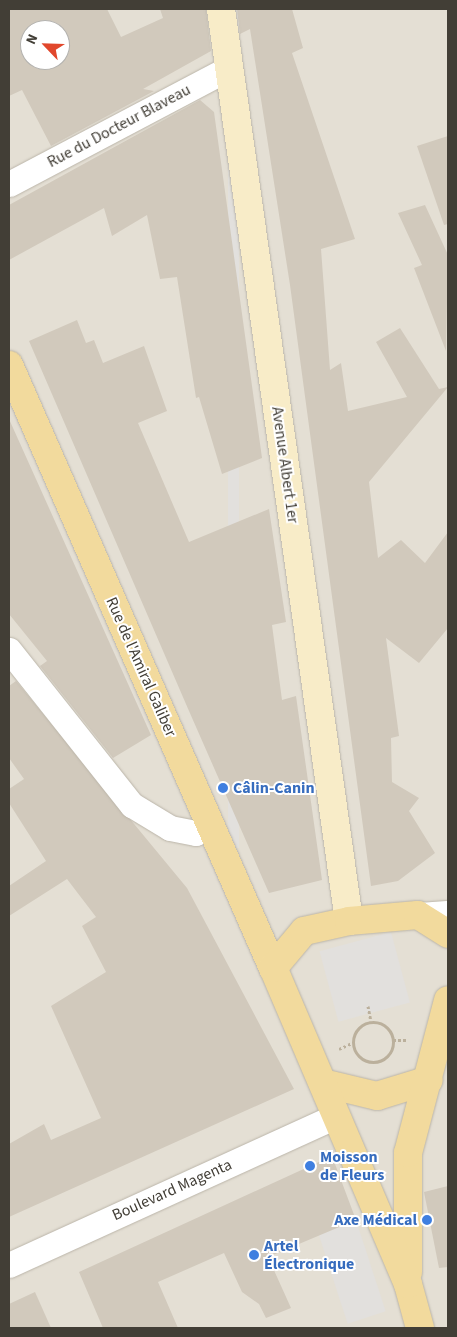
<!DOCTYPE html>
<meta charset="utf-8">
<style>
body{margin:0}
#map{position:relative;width:457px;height:1337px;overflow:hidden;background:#f1ede6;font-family:"Source Sans 3",sans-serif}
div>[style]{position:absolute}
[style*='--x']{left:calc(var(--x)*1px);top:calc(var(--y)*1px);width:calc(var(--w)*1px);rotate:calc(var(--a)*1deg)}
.residential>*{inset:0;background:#e4dfd4}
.parking>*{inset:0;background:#e2e0dd;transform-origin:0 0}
.building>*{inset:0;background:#d1c9bc}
.path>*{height:3px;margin-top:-1.5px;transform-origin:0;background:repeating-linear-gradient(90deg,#bbb09c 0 2.5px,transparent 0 5px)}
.path>.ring{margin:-1.5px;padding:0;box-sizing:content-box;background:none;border:3px solid #bbb09c;border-radius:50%}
.roads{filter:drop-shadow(0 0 1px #bbb5a9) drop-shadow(0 0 1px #bbb5a9)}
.street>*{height:25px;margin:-12.5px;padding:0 12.5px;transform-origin:12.5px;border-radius:12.5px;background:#fff}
.secondary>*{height:28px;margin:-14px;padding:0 14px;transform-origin:14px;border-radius:14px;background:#f8ecc8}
.primary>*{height:28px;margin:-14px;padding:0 14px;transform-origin:14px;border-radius:14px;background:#f2da9d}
.dots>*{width:14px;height:14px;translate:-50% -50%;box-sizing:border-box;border:2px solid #fff;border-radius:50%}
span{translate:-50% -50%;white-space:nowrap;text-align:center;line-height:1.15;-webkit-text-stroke:4px #fff;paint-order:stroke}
.street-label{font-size:16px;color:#423e36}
.shop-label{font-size:16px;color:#366cbe;font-weight:700}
.left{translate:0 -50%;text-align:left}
.right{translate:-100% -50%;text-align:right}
.frame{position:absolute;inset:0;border:10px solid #423e36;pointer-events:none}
.north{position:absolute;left:20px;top:20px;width:50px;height:50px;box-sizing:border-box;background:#fff;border:1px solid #b3b2af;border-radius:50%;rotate:294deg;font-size:14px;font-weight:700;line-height:20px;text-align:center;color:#423e36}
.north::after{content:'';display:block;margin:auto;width:18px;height:22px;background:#e1472c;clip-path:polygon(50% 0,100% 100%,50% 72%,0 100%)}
</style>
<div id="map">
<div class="residential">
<i style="clip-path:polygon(evenodd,9px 9px,448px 9px,448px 1328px,9px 1328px,9px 9px,30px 30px,60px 30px,60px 60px,30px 60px,30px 30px)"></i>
</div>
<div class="parking">
<i style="left:228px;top:9px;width:11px;height:839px"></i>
<i style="left:391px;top:932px;width:73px;height:74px;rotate:75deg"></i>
<i style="left:356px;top:1220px;width:96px;height:40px;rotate:72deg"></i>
</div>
<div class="building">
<i style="clip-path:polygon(evenodd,9px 9px,107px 9px,121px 37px,163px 18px,160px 9px,206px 9px,211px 51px,143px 89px,154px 91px,51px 146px,22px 90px,9px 96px,9px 9px,30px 30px,60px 30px,60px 60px,30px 60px,30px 30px)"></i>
<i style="clip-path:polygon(237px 9px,292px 9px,303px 48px,292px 53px,355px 239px,321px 249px,330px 370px,341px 363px,348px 411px,407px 397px,376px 342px,400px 328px,439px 389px,448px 387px,369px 482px,378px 558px,401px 540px,425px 563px,448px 532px,448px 628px,419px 663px,386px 638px,399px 736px,391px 738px,392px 782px,419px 798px,409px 811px,435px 853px,398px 881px,371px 886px,290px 285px,250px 29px,240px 34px)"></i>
<i style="clip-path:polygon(200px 100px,214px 112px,262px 458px,222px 474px,199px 397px,196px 398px,177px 277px,160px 279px,147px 215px,112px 236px,104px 208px,9px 260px,9px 205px)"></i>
<i style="clip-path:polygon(448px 136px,448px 224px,444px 225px,417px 146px)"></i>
<i style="clip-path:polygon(425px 205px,448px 255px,446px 351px,414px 268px,422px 265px,398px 213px)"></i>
<i style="clip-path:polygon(77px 320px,86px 343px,94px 340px,103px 363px,144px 346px,167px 411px,138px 423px,189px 542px,269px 509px,286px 622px,272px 625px,282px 700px,296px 696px,322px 880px,269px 893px,189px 711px,29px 341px)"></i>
<i style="clip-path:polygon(9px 419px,151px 735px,113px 758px,40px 666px,47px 661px,9px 614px)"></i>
<i style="clip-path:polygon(16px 681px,187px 888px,294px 1089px,9px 1217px,9px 1144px,44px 1124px,51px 1140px,101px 1118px,51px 1006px,106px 972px,82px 926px,96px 917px,67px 879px,9px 916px,9px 886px,46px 861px,9px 803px,9px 789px,24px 779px,9px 758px,9px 686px)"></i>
<i style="clip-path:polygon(332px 1156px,356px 1220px,268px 1257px,291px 1308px,266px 1318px,259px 1304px,242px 1292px,224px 1253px,158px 1282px,178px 1328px,103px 1328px,79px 1272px)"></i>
<i style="clip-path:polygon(448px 1186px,448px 1267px,439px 1268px,424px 1192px)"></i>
<i style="clip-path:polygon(35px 1292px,51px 1328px,9px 1328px,9px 1304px)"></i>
</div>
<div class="path">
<i style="--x:368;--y:1006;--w:15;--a:79"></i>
<i class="ring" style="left:353px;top:1022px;width:37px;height:37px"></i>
<i style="--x:393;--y:1040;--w:14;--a:0"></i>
<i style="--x:339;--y:1049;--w:14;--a:-25"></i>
</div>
<div class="roads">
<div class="street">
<i style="--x:9;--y:184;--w:249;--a:-27.8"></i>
<i style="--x:9;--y:650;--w:198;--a:51.6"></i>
<i style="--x:132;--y:805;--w:44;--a:31.2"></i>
<i style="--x:170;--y:828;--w:26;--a:11"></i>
<i style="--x:196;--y:833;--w:17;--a:-25"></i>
<i style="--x:418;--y:915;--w:30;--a:-4"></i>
<i style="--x:9;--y:1265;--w:359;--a:-24.5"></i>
</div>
<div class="secondary">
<i style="--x:221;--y:9;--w:921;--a:82.01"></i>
</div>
<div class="primary">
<i style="--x:9;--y:365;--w:658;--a:66.36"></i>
<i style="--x:323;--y:1083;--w:56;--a:13.5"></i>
<i style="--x:377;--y:1096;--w:54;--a:-17.1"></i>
<i style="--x:408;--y:1272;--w:119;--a:-90"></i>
<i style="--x:408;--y:1153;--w:158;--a:-75.3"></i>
<i style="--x:420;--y:1328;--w:46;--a:-105.3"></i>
<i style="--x:408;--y:1284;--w:344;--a:-113.1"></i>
<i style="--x:273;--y:968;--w:48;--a:-50"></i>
<i style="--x:304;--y:931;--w:46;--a:-12.5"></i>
<i style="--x:349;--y:921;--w:69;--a:-5"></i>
<i style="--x:418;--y:915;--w:36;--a:32"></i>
</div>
</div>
<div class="dots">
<i style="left:223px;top:788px;background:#3f7fe0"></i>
<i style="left:310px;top:1166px;background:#3f7fe0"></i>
<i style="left:427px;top:1220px;background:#3f7fe0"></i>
<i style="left:254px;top:1255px;background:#3f7fe0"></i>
</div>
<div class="street-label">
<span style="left:119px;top:126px;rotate:-28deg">Rue du Docteur Blaveau</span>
<span style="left:285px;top:465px;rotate:82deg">Avenue Albert 1er</span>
<span style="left:141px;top:667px;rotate:66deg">Rue de l'Amiral Galiber</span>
<span style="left:172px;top:1190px;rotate:-24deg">Boulevard Magenta</span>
</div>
<div class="shop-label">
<span class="left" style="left:233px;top:788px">Câlin-Canin</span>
<span class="left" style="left:320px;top:1166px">Moisson<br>de Fleurs</span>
<span class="right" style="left:417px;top:1220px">Axe Médical</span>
<span class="left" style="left:264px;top:1255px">Artel<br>Électronique</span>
</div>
<div class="frame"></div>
<div class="north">N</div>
</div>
